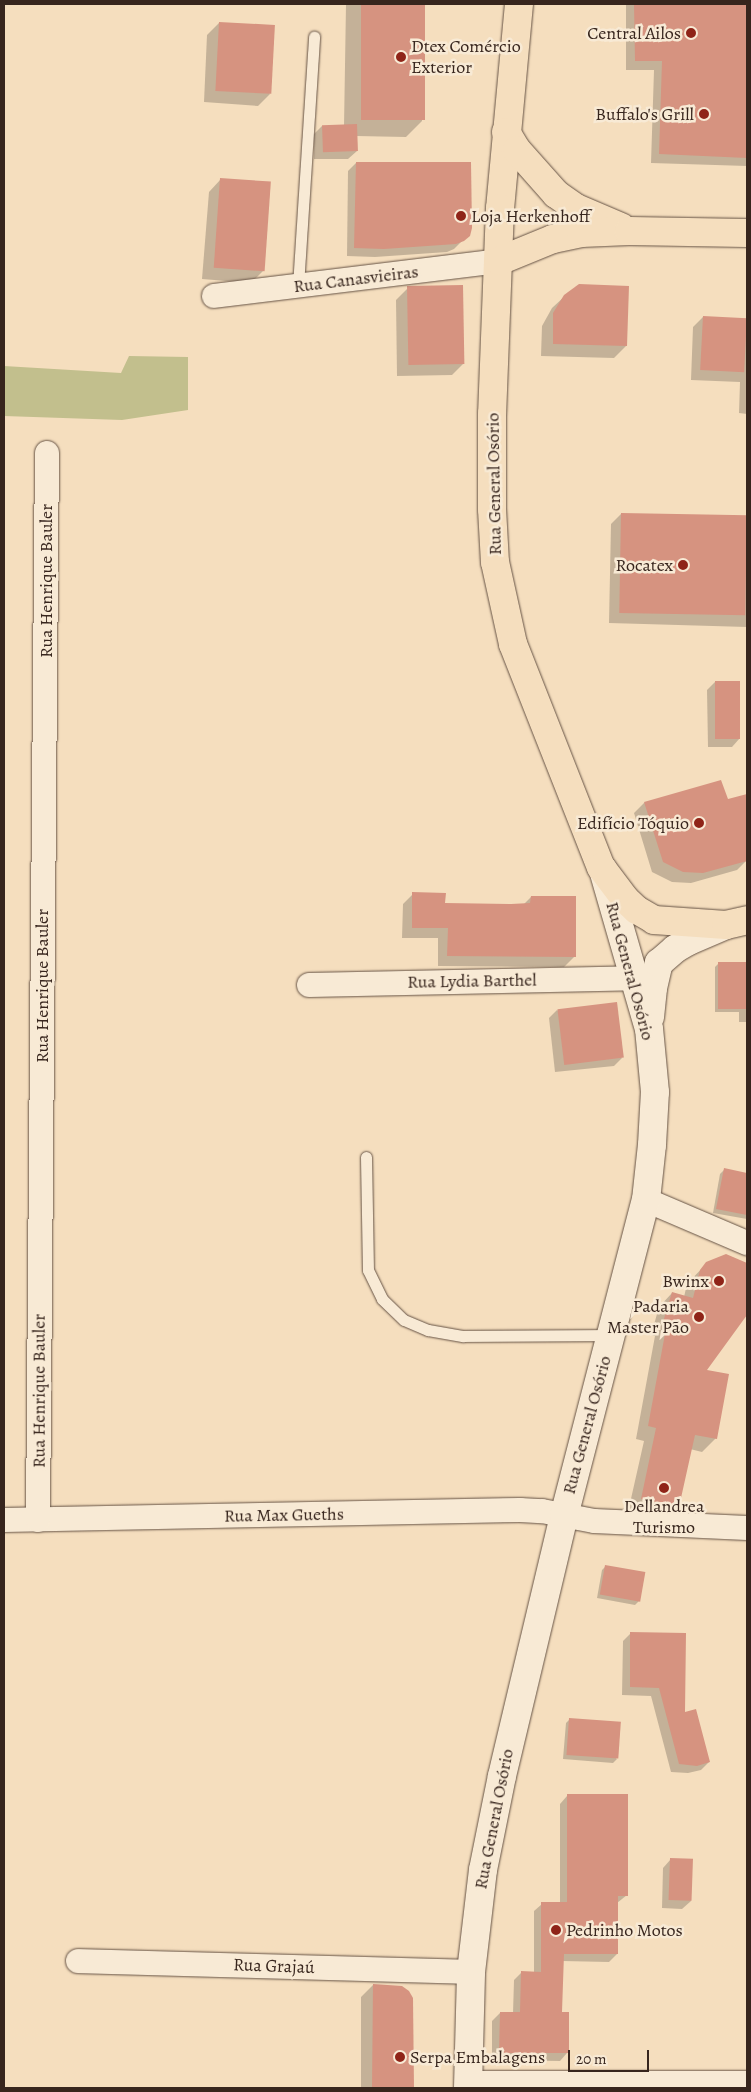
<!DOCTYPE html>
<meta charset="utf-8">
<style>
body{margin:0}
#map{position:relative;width:751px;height:2092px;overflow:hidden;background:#f5debe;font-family:Alegreya,serif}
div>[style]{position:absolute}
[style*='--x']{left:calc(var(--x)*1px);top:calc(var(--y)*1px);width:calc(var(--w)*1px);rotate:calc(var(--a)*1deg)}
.green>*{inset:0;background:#c2bf8d}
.shadow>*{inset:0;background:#0003}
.building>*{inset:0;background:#d69380;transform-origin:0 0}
.roads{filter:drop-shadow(0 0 1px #665345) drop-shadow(0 0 1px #665345)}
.service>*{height:11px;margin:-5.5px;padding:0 5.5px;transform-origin:5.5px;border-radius:5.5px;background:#f8ead5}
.minor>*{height:24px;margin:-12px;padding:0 12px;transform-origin:12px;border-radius:12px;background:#f8ead5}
.secondary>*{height:28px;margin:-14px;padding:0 14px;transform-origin:14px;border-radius:14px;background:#f8ead5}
.primary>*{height:28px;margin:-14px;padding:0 14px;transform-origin:14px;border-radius:14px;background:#f5debe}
.dots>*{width:14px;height:14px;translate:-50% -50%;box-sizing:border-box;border:2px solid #f8ead5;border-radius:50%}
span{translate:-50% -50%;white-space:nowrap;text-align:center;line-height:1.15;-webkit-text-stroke:5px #f8ead5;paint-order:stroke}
.poi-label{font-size:18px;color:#37251d}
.right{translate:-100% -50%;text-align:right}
.left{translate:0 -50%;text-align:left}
.street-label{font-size:18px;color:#37251d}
.frame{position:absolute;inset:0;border:5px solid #37251d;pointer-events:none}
.scale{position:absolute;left:568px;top:2050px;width:81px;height:22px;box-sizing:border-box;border:2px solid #37251d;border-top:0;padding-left:6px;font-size:15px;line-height:18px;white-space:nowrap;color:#37251d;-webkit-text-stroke:4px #f8ead5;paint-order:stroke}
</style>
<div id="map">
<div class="green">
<i style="clip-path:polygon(129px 356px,188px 357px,188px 410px,122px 420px,4px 416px,4px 366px,121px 373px)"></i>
</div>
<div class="shadow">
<i style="clip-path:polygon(346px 4px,424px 4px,422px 121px,406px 137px,356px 136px,357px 151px,348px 159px,314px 159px,314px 134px,322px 126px,344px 126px)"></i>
<i style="clip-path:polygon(626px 4px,747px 4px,747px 166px,651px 163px,654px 70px,626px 70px)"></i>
<i style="clip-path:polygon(219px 23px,270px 94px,258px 106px,204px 102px,207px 35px)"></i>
<i style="clip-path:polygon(356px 163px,468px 235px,454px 249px,447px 252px,375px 257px,347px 256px,348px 171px)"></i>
<i style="clip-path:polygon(221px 179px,263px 271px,251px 283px,202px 279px,209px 192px)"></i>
<i style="clip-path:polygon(408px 288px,464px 363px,452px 375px,397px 376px,396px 300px)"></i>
<i style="clip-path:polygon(565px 296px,626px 346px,614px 358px,541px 356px,542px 326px,552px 308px)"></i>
<i style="clip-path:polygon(703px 317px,747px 319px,747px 414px,739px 413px,740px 382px,691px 380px,693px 327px)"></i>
<i style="clip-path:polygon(621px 514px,747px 518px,747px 627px,609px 623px,611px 524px)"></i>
<i style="clip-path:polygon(715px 682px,740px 738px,732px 747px,708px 747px,707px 690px)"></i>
<i style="clip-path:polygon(747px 796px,747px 852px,745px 852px,747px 860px,737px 870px,691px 883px,672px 882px,652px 872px,634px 813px,644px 803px,727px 801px)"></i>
<i style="clip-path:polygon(413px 894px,444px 904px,524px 904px,531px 897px,575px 956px,564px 967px,438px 966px,438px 938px,402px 938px,403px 904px)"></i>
<i style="clip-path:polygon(719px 963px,747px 963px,747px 1022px,739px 1022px,739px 1012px,715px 1012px,715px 967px)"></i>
<i style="clip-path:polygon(557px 1010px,622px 1058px,614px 1066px,555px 1072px,549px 1018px)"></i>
<i style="clip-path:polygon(724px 1170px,747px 1174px,747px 1219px,713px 1213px,720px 1174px)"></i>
<i style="clip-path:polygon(726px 1256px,747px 1264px,747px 1313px,705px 1371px,716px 1438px,702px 1452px,690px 1449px,678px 1506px,665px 1520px,628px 1512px,644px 1441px,636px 1439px,655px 1336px,651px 1335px,659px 1307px,672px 1293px,684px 1297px,687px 1284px,707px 1263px)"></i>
<i style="clip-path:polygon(606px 1566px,639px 1601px,635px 1605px,597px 1598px,602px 1570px)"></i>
<i style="clip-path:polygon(631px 1633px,684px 1713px,709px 1762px,701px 1770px,688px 1773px,671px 1772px,651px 1696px,622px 1695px,623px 1641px)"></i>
<i style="clip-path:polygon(570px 1719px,617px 1759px,613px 1763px,563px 1759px,566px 1723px)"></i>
<i style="clip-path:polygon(567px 1796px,627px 1895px,617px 1903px,617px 1954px,609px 1962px,562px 1961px,560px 2013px,567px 2053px,560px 2061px,492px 2060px,492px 2021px,500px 2013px,513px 2013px,514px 1980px,522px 1972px,534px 1973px,534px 1911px,542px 1904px,560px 1904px,560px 1804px)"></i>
<i style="clip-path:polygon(671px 1859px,691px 1901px,682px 1909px,662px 1908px,663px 1868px)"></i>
<i style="clip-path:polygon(373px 1985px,412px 1998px,412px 2088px,330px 2088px,361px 2087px,361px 1997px)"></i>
</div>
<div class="building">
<i style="left:361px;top:4px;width:64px;height:116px"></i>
<i style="clip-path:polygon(634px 4px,747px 4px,747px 158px,659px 154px,662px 61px,635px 61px)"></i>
<i style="left:219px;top:22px;width:56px;height:69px;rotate:3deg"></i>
<i style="left:357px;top:124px;width:27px;height:35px;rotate:88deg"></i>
<i style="clip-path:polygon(356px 162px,471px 162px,472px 228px,470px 236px,464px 241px,456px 244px,384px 249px,354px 248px)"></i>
<i style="left:220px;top:178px;width:51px;height:90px;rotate:4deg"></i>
<i style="clip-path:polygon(579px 284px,629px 286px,627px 346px,553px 344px,553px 313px,564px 295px)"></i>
<i style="left:463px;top:285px;width:79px;height:56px;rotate:89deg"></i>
<i style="left:703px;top:316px;width:44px;height:54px;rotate:3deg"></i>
<i style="left:621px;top:513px;width:126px;height:100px;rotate:1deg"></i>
<i style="left:715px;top:681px;width:25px;height:58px"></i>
<i style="clip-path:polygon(721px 780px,728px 799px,747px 794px,747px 861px,703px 873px,683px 872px,663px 862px,644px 802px)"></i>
<i style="clip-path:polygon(412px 892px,446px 893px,445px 903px,511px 904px,530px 903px,531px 896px,576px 896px,576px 957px,447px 956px,448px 928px,412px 928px)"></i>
<i style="left:718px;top:962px;width:29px;height:47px"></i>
<i style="left:617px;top:1002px;width:56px;height:60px;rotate:83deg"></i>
<i style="clip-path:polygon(724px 1168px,747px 1173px,747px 1215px,716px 1209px)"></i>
<i style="clip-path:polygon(726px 1254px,747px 1263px,747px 1315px,707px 1370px,729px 1374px,717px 1439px,695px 1435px,679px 1507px,641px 1499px,656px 1428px,648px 1426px,667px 1323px,663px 1322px,672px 1292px,693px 1298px,700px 1270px,706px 1262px)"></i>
<i style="left:605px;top:1565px;width:41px;height:30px;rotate:10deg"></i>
<i style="clip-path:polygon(630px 1632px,686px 1633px,685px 1712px,696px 1709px,710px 1762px,697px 1766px,679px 1764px,659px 1688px,630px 1687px)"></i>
<i style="left:569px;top:1718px;width:52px;height:37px;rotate:4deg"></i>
<i style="clip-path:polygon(567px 1794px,628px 1794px,628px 1896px,618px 1896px,618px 1954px,564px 1954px,562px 2012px,569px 2012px,569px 2053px,499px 2053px,500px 2012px,520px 2012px,521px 1971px,541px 1972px,541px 1902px,567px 1902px)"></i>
<i style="left:670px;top:1858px;width:23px;height:42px;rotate:2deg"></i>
<i style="clip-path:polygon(373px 1984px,402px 1986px,409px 1991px,413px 1998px,414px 2088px,372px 2088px)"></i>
</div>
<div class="roads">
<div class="service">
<i style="--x:298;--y:286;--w:250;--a:-86.3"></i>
<i style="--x:366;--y:1157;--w:113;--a:89"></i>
<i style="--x:368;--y:1270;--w:32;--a:64"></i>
<i style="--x:382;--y:1299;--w:30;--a:44"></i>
<i style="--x:404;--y:1320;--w:26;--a:23"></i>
<i style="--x:428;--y:1330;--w:36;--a:10"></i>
<i style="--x:463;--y:1336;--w:148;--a:-0.4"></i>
</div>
<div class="minor">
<i style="--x:214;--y:296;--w:287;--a:-7"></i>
<i style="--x:309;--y:985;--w:326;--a:-1.2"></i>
<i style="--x:646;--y:1200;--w:110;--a:23.1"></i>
<i style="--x:4;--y:1520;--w:516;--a:-1.11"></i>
<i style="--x:520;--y:1510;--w:22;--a:3"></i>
<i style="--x:542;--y:1511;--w:53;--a:10.9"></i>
<i style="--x:594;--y:1521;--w:153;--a:2.6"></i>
<i style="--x:38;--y:1520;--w:1067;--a:-89.52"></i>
<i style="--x:78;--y:1961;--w:393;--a:1.6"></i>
<i style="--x:467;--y:2083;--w:280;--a:0"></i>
</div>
<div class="secondary">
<i style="--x:650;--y:1017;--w:29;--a:-84"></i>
<i style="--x:653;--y:988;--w:26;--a:-77"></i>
<i style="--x:659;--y:963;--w:21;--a:-41"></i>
<i style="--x:675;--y:949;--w:16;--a:-30"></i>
<i style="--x:689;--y:941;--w:40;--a:-23.4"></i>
<i style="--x:468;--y:2088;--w:116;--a:-88.5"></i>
<i style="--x:471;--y:1972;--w:103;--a:-83.3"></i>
<i style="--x:483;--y:1870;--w:96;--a:-78.6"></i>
<i style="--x:502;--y:1776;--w:267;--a:-76.6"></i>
<i style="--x:564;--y:1516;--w:326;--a:-75.5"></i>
<i style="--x:646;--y:1200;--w:55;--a:-83.8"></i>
<i style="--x:652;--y:1145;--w:53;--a:-86.8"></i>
<i style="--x:655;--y:1092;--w:63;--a:-95.4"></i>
<i style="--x:649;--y:1029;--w:166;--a:-106.1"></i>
</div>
<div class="primary">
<i style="--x:519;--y:4;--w:205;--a:95.3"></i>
<i style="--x:500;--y:208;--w:206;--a:92.2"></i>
<i style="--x:492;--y:414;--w:95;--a:90"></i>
<i style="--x:492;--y:509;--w:53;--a:86.8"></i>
<i style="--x:495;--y:562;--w:84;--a:77.6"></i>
<i style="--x:513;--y:644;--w:240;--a:68.5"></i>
<i style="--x:601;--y:867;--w:40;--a:53"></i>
<i style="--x:625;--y:899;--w:16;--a:43"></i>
<i style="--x:637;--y:910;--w:20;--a:30"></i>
<i style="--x:654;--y:920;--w:72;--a:4"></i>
<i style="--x:726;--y:925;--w:22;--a:-13"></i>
<i style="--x:506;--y:132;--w:21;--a:59"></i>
<i style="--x:517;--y:150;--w:59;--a:48.4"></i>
<i style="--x:556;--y:194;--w:24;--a:35"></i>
<i style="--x:576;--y:208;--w:49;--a:22.9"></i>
<i style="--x:499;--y:261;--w:58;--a:-22.2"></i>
<i style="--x:553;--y:239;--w:29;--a:-12"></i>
<i style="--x:581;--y:233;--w:48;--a:-2.4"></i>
<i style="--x:629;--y:231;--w:118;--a:1"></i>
</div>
</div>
<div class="dots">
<i style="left:691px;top:33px;background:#8f2418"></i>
<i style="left:401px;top:57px;background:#8f2418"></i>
<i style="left:704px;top:114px;background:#8f2418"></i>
<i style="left:461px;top:216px;background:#8f2418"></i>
<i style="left:683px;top:565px;background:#8f2418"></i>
<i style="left:699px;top:823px;background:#8f2418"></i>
<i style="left:719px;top:1281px;background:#8f2418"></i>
<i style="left:699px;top:1317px;background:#8f2418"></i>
<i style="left:664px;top:1488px;background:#8f2418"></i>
<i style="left:556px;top:1930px;background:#8f2418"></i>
<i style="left:400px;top:2057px;background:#8f2418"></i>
</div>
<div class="poi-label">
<span class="right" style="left:681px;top:33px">Central Ailos</span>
<span class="left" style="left:411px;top:57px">Dtex Comércio<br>Exterior</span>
<span class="right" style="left:694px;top:114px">Buffalo's Grill</span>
<span class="left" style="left:471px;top:216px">Loja Herkenhoff</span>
<span class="right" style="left:673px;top:565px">Rocatex</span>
<span class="right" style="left:689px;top:823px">Edifício Tóquio</span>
<span class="right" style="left:709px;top:1281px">Bwinx</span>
<span class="right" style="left:689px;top:1317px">Padaria<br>Master Pão</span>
<span style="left:664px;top:1517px">Dellandrea<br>Turismo</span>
<span class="left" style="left:566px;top:1930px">Pedrinho Motos</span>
<span class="left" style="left:410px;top:2057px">Serpa Embalagens</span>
</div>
<div class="street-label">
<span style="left:356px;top:279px;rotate:-7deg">Rua Canasvieiras</span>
<span style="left:494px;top:484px;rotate:-91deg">Rua General Osório</span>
<span style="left:46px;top:581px;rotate:-90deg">Rua Henrique Bauler</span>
<span style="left:630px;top:971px;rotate:75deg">Rua General Osório</span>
<span style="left:472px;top:981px;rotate:-1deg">Rua Lydia Barthel</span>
<span style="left:42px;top:986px;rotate:-90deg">Rua Henrique Bauler</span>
<span style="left:39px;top:1391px;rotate:-90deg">Rua Henrique Bauler</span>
<span style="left:587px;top:1425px;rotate:-75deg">Rua General Osório</span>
<span style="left:284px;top:1515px;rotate:-1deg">Rua Max Gueths</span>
<span style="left:494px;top:1819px;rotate:-79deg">Rua General Osório</span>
<span style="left:274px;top:1966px;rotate:2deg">Rua Grajaú</span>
</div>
<div class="frame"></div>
<div class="scale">20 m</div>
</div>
